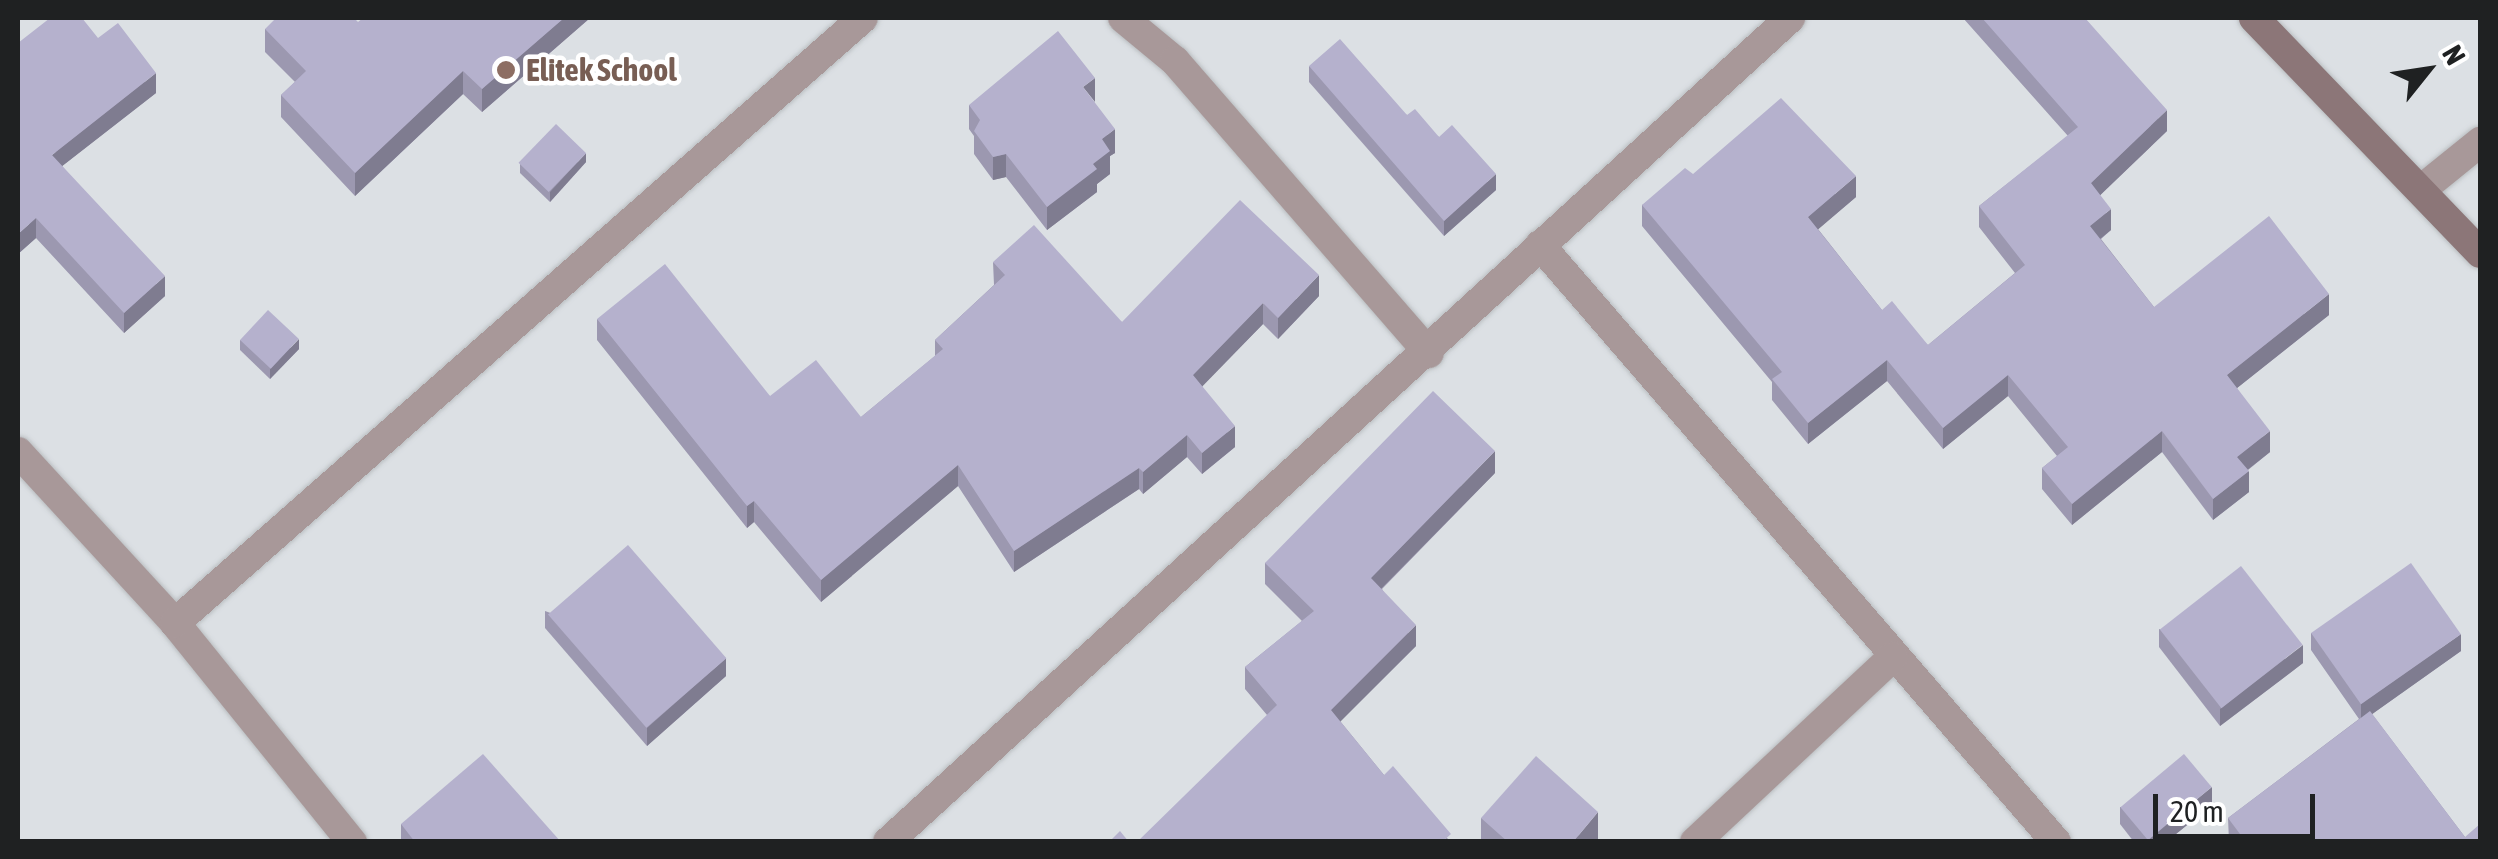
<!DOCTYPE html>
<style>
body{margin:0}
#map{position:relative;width:2498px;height:859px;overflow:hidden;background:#dce0e4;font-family:"Asap Condensed",sans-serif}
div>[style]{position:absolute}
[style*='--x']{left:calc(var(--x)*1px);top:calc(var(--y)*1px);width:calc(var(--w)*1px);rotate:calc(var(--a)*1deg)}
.roads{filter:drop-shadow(0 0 2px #babec1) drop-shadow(0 0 2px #babec1)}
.street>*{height:30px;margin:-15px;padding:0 15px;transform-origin:15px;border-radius:15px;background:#a89899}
.secondary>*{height:30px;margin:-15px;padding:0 15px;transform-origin:15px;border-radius:15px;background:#8c7678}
.wall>*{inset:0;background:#9c98b0}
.shaded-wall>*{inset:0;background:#7f7c90}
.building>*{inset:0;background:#b5b1cd;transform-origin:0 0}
.dots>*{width:28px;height:28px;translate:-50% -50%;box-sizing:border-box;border:5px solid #fff;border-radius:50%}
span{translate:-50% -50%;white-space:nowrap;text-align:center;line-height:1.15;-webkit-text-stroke:9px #fff;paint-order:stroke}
.education-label{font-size:32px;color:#785e54;font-weight:700}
.left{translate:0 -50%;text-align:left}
.frame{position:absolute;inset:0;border:20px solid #1f2122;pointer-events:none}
.north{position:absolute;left:2378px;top:20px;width:100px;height:100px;-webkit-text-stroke:8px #fff;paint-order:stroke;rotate:60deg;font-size:28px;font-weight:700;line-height:40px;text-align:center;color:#1f2122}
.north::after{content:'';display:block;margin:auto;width:35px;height:45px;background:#1f2122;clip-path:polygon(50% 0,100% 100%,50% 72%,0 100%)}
.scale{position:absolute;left:2153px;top:794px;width:162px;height:45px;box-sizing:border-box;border:5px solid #1f2122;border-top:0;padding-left:12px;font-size:30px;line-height:35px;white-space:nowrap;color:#1f2122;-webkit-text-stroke:8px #fff;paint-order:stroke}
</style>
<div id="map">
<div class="roads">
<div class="street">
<i style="--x:1123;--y:18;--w:67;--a:39.6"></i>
<i style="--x:1175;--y:61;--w:387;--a:49"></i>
<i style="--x:2422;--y:189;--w:75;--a:-39"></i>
<i style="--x:1540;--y:245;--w:789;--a:49.16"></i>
<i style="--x:18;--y:452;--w:232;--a:47.4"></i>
<i style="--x:175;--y:623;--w:282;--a:51.1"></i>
<i style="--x:175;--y:623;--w:916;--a:-41.33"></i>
<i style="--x:888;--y:842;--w:1222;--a:-42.41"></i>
<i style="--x:1695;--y:842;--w:271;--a:-43.1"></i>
</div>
<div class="secondary">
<i style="--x:2254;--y:18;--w:326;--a:46.1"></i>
</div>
</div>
<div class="wall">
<i style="clip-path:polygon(590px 18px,482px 112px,463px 94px,355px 196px,281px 117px,281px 95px,295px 82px,265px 52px,265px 29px,358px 22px)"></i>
<i style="clip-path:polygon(1963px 18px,2085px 18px,2167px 131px,2100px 195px,2111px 230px,2101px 239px,2154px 307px,2329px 315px,2237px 388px,2270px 452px,2248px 470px,2249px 492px,2213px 520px,2162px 452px,2072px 525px,2042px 489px,2042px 468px,2057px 456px,2008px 396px,1943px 449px,1887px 381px,1808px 444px,1772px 400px,1772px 382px,1642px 226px,1642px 205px,1693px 174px,1856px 197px,1818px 229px,1882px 310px,1928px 345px,2015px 273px,1979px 227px,1979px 206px,2068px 136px)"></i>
<i style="clip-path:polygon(98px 38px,156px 93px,62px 166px,165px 296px,124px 333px,36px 238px,18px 254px)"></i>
<i style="clip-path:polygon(1309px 66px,1407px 115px,1439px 137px,1496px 190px,1444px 236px,1309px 82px)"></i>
<i style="clip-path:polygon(1094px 102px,1115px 153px,1110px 156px,1110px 174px,1097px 184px,1097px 192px,1047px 230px,1006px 177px,993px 180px,974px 154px,974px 136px,969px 129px,969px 105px)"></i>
<i style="clip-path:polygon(586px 162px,550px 202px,520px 173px,520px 164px)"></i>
<i style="clip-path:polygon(993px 262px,1122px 322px,1319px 296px,1278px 339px,1263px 324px,1202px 386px,1235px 447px,1202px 474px,1187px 457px,1143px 494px,1139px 489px,1014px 572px,958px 486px,821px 602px,754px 522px,747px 528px,597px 340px,597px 319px,770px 396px,861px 417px,935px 356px,935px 340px,994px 285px)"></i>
<i style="clip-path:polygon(240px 340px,299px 349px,270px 379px,240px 350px)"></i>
<i style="clip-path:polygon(1495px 473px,1382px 589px,1416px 646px,1340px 721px,1384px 775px,1451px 842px,1267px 715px,1245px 689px,1245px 667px,1302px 621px,1265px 584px,1265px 563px)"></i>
<i style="clip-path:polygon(545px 611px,726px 676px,647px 746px,545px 628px)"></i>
<i style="clip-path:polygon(2159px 629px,2303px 663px,2220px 726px,2159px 647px)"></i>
<i style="clip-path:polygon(2311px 633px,2461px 651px,2372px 714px,2465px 837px,2480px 842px,2229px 842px,2228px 818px,2359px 719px,2311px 650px)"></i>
<i style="clip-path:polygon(2212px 805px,2166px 842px,2134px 842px,2120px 824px,2120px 807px)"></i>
<i style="clip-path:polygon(1481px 818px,1598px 839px,1596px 842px,1481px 842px)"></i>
<i style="clip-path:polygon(401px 824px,561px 842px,401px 842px)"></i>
</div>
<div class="shaded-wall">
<i style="clip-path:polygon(564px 18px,590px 18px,482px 112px,482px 89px)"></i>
<i style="clip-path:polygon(463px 71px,463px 94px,355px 196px,355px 173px)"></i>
<i style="clip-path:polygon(156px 73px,156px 93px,52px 174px,52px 155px)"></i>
<i style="clip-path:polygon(1095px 78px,1095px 102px,1083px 87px)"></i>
<i style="clip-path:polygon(2167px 110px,2167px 131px,2091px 204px,2091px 183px)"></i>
<i style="clip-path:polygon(1115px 129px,1115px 153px,1110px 156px,1110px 174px,1097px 184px,1097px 192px,1047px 230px,1047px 207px,1093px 164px,1102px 139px)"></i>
<i style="clip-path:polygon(586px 153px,586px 162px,550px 202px,550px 192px)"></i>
<i style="clip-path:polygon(1006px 154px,1006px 177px,993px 180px,993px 157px)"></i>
<i style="clip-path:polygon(1496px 174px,1496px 190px,1444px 236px,1444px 221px)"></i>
<i style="clip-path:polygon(1856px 176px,1856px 197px,1808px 238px,1808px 217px)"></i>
<i style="clip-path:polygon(2111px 209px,2111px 230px,2090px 247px,2090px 226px)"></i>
<i style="clip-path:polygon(36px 218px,36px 238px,18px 254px,18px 234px)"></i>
<i style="clip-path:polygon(1319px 275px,1319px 296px,1278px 339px,1278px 318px)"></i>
<i style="clip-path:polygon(165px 276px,165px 296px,124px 333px,124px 313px)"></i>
<i style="clip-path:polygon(2329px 294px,2329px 315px,2227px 396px,2227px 375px)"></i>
<i style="clip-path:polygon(1263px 303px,1263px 324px,1193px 396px,1193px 375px)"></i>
<i style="clip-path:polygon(299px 339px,299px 349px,270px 379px,270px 369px)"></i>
<i style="clip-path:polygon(1887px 360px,1887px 381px,1808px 444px,1808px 423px)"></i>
<i style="clip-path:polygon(2008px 375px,2008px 396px,1943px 449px,1943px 428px)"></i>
<i style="clip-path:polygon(1235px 426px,1235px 447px,1202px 474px,1202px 453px)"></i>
<i style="clip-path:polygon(2162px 431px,2162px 452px,2072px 525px,2072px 504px)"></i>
<i style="clip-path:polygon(2270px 431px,2270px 452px,2237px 478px,2237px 457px)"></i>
<i style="clip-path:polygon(1187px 435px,1187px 457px,1143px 494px,1143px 472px)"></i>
<i style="clip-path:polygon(1495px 451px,1495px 473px,1371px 599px,1371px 578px)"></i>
<i style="clip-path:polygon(958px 465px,958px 486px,821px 602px,821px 580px)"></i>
<i style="clip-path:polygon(1139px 468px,1139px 489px,1014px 572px,1014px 551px)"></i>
<i style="clip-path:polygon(2249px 471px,2249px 492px,2213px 520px,2213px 499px)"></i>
<i style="clip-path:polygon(754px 501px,754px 522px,747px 528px,747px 506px)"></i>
<i style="clip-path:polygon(1416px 625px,1416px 646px,1331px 731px,1331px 710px)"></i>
<i style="clip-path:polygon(2461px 634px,2461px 651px,2361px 722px,2361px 704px)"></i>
<i style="clip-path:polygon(2303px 645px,2303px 663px,2220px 726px,2220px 709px)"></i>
<i style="clip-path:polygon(726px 658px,726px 676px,647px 746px,647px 728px)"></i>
<i style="clip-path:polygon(2212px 787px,2212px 805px,2166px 842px,2146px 842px,2146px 840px)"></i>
<i style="clip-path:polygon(1598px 812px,1598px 839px,1596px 842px,1573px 842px)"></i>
</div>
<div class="building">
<i style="clip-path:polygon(50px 18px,82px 18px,98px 38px,118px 23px,156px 73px,52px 155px,165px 276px,124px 313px,36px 218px,18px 234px,18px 43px)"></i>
<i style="clip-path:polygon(276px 18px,354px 18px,358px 22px,363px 18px,564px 18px,482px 89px,463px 71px,355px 173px,281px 95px,306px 71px,265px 29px)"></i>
<i style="clip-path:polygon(1982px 18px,2085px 18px,2167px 110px,2091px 183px,2111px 209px,2090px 226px,2154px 307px,2269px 216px,2329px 294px,2227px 375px,2270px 431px,2237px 457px,2249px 471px,2213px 499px,2162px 431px,2072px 504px,2042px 468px,2068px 447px,2008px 375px,1943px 428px,1887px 360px,1808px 423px,1772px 379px,1782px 372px,1642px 205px,1685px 168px,1693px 174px,1781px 98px,1856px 176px,1808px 217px,1882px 310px,1892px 301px,1928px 345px,2025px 265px,1979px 206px,2078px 127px)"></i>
<i style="clip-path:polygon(1058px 31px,1095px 78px,1083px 87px,1115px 129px,1102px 139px,1110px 151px,1093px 164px,1097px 169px,1047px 207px,1006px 154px,993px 157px,974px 131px,980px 120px,969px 105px)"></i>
<i style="clip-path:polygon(1340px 39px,1407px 115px,1415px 109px,1439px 137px,1452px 125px,1496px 174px,1444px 221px,1309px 66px)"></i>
<i style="left:556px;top:124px;width:42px;height:54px;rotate:44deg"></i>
<i style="clip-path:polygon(1240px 200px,1319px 275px,1278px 318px,1263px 303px,1193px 375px,1235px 426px,1202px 453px,1187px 435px,1143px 472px,1139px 468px,1014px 551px,958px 465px,821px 580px,754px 501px,747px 506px,597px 319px,665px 264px,770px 396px,816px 360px,861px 417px,943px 349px,935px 340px,1005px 275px,993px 262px,1034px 225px,1122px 322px)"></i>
<i style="left:268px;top:310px;width:42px;height:41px;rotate:43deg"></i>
<i style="clip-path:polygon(1433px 391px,1495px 451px,1371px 578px,1416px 625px,1331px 710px,1384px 775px,1393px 766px,1451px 834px,1442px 842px,1137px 842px,1277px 705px,1245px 667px,1314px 611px,1265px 563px)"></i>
<i style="left:628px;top:545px;width:150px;height:106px;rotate:49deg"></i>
<i style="left:2411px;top:563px;width:87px;height:122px;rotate:55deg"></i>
<i style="left:2241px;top:566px;width:100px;height:103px;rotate:52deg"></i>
<i style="clip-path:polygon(2370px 711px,2465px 837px,2480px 824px,2480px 842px,2246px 842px,2228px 818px)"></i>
<i style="clip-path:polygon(483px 754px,561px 842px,415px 842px,401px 824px)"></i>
<i style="left:2184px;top:754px;width:43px;height:83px;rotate:50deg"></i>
<i style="clip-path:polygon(1536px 756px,1598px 812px,1573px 842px,1508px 842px,1481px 818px)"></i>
<i style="clip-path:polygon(1120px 831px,1129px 842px,1109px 842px)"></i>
</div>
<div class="dots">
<i style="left:506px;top:70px;background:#8d6e63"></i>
</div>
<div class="education-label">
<span class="left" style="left:526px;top:70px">Elitek School</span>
</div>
<div class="frame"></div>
<div class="north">N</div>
<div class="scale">20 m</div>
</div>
